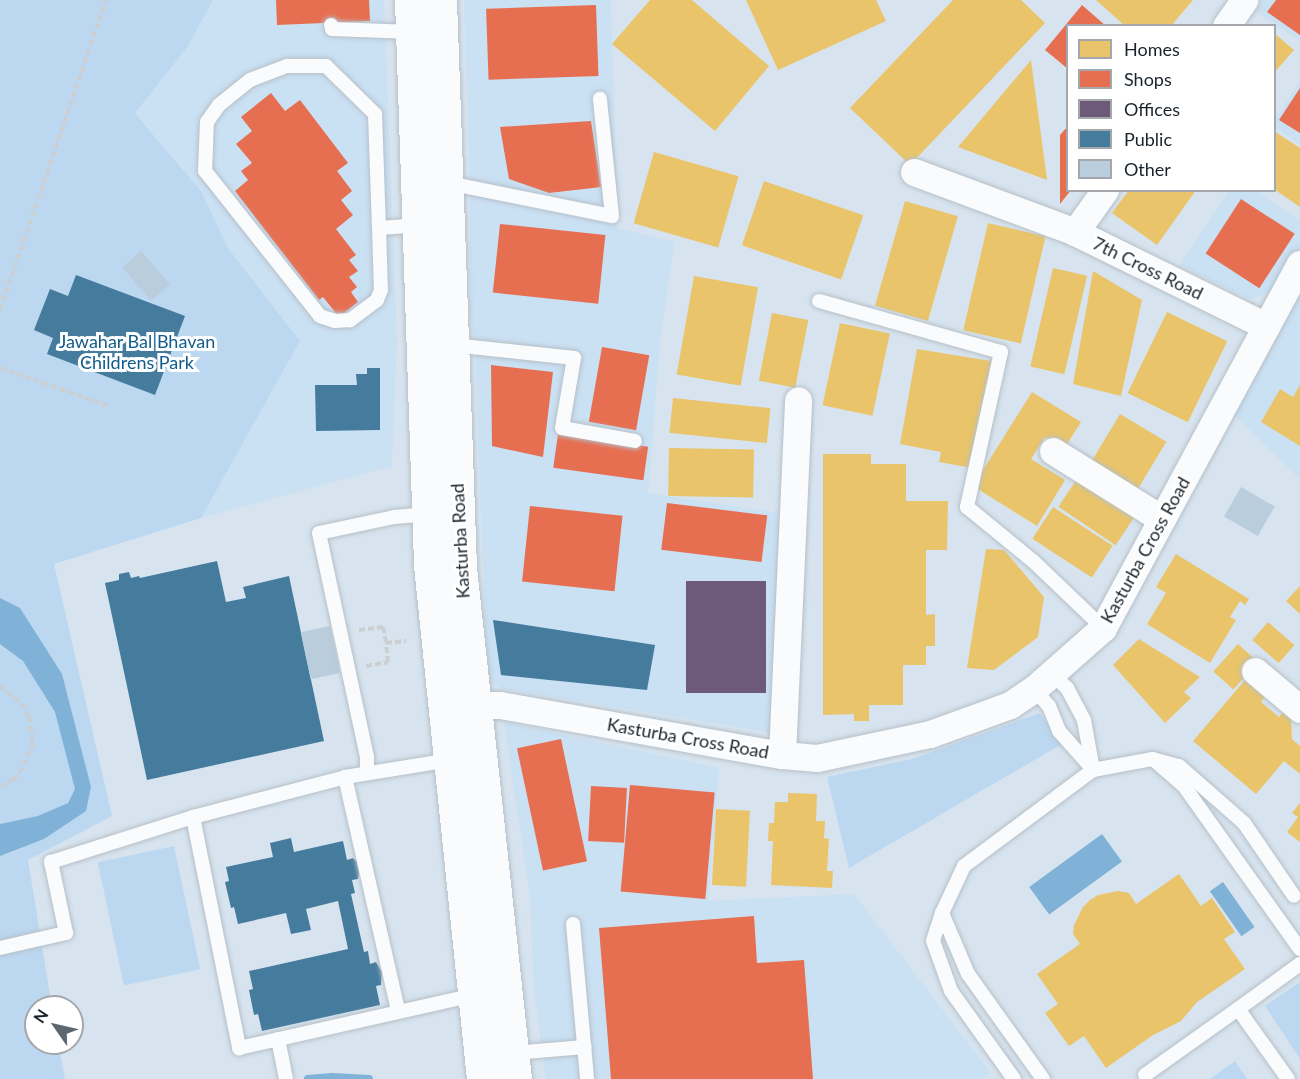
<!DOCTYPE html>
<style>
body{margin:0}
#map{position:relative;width:1300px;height:1079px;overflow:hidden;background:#d7e4ef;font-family:Lato,sans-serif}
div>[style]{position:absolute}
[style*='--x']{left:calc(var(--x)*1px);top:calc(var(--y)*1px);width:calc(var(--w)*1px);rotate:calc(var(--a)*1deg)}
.built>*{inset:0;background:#cae0f3}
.green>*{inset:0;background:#bcd8f0;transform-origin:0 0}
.water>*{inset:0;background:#80b1d6;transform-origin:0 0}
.homes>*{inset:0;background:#e9c46a;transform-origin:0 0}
.shops>*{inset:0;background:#e76f51;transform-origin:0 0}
.offices>*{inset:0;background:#6d597a;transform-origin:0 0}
.public>*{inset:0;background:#457b9d}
.stream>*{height:8px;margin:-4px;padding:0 4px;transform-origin:4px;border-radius:4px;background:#80b1d6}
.building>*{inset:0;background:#bacddc;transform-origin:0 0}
.path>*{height:4px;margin-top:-2px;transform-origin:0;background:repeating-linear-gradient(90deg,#cbcfd2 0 6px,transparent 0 9px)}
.roads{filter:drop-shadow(0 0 2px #b6c0c8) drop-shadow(0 0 2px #b6c0c8)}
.lane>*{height:14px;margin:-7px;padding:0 7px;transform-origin:7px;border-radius:7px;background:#f9fbfd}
.street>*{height:27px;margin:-13.5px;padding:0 13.5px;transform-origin:13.5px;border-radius:13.5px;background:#f9fbfd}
.secondary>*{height:33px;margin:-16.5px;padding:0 16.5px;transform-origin:16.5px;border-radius:16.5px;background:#f9fbfd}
span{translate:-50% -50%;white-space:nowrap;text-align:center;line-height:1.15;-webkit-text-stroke:6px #fff;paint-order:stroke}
.street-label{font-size:18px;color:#1b242c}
.park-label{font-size:18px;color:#115c8c}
.legend{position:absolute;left:1066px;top:24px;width:210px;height:168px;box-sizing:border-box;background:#fff;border:2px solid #a4a7ab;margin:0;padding:8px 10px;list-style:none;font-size:18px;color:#1b242c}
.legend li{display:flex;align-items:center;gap:12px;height:30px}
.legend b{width:30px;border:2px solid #a4a7ab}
.north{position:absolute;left:24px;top:995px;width:60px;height:60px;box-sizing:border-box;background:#fff;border:2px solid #a4a7ab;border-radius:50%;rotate:304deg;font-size:16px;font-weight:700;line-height:24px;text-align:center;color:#1b242c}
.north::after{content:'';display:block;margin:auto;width:21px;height:27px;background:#5d6770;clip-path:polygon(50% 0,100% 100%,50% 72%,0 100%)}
</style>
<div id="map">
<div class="built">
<i style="clip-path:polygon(213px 0,384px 0,397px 339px,392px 466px,201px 518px,300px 341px,228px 248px,201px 191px,135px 112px,188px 46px)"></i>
<i style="clip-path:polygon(464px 0,611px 0,617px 228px,675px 242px,661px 332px,648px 493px,797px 516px,793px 736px,503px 689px,487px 679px,475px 343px,470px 315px,470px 189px)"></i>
<i style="clip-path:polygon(1262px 0,1300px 0,1300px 41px,1255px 10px)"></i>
<i style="clip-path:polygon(1300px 81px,1300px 145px,1275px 127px,1275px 120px)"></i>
<i style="clip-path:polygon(1228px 191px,1256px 191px,1300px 221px,1300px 246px,1275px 290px,1250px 299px,1179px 266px)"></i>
<i style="clip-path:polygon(1300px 286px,1300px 479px,1229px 410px)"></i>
<i style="clip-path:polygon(504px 722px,719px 768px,708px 901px,854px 894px,991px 1073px,982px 1079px,546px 1079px,534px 992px,530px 898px)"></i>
</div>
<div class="green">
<i style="clip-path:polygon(0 0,213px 0,188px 46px,135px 113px,201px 191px,228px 248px,300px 341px,201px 518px,54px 564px,112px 816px,28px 860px,52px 1007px,36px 1007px,36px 1043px,58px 1043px,65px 1079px,0 1079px)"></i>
<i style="clip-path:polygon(1040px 713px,1062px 744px,849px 868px,827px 777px,912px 759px)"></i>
<i style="left:174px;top:846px;width:126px;height:78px;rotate:78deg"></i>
<i style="clip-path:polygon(1300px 982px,1300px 1059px,1265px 1006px)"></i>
<i style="clip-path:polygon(1235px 1061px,1247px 1079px,1210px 1079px)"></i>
</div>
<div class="water">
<i style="clip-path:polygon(0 598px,20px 608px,62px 674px,91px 787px,86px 811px,44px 839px,0 856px,0 824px,38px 816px,68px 803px,75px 789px,55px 712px,23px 661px,0 644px)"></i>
<i style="left:1102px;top:834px;width:34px;height:90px;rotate:54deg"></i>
<i style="left:1223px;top:882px;width:55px;height:16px;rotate:55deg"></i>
</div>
<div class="homes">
<i style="clip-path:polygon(650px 0,692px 0,769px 66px,715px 131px,612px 44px)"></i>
<i style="clip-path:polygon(746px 0,876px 0,886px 21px,778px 70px)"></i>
<i style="clip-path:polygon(953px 0,1021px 0,1045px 23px,910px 165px,850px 108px)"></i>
<i style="clip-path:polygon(1096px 0,1193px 0,1171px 26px,1125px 26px)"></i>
<i style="clip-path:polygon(1274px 33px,1294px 50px,1274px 73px)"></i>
<i style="clip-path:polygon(1031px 60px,1047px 180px,958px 147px)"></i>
<i style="clip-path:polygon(1274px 131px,1300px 148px,1300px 207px,1274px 189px)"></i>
<i style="left:654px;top:152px;width:88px;height:74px;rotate:16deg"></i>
<i style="left:764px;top:181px;width:105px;height:68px;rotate:19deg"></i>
<i style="clip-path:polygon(1129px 190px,1196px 190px,1157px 245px,1112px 213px)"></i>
<i style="left:905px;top:201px;width:55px;height:109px;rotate:16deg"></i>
<i style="left:988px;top:223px;width:59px;height:110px;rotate:13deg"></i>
<i style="left:1053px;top:268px;width:35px;height:101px;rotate:13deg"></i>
<i style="clip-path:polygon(1093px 271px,1142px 300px,1121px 396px,1073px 384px)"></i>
<i style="left:694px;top:276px;width:65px;height:100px;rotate:10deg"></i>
<i style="left:1167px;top:312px;width:67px;height:90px;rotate:26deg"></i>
<i style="left:772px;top:313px;width:37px;height:69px;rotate:11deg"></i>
<i style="left:840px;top:323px;width:51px;height:84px;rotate:12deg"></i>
<i style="clip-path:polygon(917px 349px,991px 361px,972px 468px,939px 462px,941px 452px,900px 444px)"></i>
<i style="clip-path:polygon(1300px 385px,1300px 446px,1261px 422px,1280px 389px,1293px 397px)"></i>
<i style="clip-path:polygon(1032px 392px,1081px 422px,1064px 449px,1045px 437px,1031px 459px,1065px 480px,1037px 526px,973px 486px)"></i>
<i style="left:673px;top:398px;width:98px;height:35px;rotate:6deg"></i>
<i style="left:1120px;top:414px;width:54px;height:61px;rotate:31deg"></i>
<i style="left:669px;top:448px;width:85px;height:48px;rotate:1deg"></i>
<i style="clip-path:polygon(823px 454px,871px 454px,871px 464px,906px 464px,906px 501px,948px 501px,947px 550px,926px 550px,926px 615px,935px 614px,935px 646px,926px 646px,926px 665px,903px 665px,903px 705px,869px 705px,869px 721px,854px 721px,854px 714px,823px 715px)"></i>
<i style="left:1079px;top:476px;width:69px;height:37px;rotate:34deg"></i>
<i style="left:1053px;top:507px;width:71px;height:38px;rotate:33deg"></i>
<i style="clip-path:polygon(986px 549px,1004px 550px,1044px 597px,1038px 637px,994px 670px,967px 668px)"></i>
<i style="clip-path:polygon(1176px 554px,1249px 599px,1245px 605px,1240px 601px,1230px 617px,1236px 620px,1210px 663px,1147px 624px,1166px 593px,1156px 587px)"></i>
<i style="clip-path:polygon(1300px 586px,1300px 614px,1286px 601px)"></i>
<i style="left:1268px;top:622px;width:35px;height:24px;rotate:41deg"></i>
<i style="clip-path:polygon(1139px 639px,1200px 677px,1184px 692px,1191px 698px,1165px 723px,1113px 665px)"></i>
<i style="left:1238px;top:644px;width:27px;height:37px;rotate:42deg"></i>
<i style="clip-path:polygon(1245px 680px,1265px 697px,1261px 702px,1279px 717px,1283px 712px,1291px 718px,1292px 739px,1300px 746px,1300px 774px,1284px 761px,1256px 794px,1193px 741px)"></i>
<i style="clip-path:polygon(788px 793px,817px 794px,816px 821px,825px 821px,824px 838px,829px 839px,827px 871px,833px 871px,832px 888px,771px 885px,773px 841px,768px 841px,769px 823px,774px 823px,775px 802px,788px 802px)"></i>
<i style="clip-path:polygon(1300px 803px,1300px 842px,1287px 832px,1298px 817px,1292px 813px)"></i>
<i style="left:716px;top:809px;width:34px;height:76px;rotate:3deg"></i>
<i style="clip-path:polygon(1179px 874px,1201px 906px,1212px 898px,1235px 932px,1224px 939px,1245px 969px,1197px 1002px,1181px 1021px,1153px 1035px,1106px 1068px,1084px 1036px,1069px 1046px,1045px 1013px,1058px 1004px,1037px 974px,1080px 944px,1073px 934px,1074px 925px,1083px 907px,1090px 900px,1098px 895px,1118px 891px,1129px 893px,1136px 904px)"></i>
</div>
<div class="shops">
<i style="clip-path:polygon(276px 0,369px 0,370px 21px,277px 25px)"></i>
<i style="clip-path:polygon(1276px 0,1300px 0,1300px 35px,1267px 12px)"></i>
<i style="left:596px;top:5px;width:71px;height:110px;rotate:88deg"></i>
<i style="clip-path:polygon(1082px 5px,1106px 26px,1068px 26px,1068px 69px,1045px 50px)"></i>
<i style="clip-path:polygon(1300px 88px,1300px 133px,1279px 120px)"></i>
<i style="clip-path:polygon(271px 93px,285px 111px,300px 100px,348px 163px,337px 171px,352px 191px,341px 200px,353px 215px,336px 229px,356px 255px,349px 260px,358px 271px,349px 277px,357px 287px,351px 292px,358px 302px,339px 317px,323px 297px,319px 300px,235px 191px,248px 180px,241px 171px,252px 163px,236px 144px,252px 131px,241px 117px)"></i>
<i style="clip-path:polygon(591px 121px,601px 187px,549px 193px,509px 179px,500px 127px)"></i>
<i style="clip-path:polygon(1068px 126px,1068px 190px,1071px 190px,1060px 204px,1060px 135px)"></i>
<i style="left:1241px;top:199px;width:64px;height:65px;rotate:33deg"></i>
<i style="left:500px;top:224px;width:106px;height:69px;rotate:6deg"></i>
<i style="left:602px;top:347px;width:48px;height:76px;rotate:10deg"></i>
<i style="clip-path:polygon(491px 365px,553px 372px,543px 457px,492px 446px)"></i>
<i style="left:558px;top:434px;width:91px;height:34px;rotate:8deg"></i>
<i style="left:667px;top:503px;width:101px;height:47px;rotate:7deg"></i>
<i style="left:530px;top:506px;width:93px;height:76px;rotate:6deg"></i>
<i style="left:561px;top:739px;width:125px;height:45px;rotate:78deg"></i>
<i style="left:630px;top:785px;width:85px;height:107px;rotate:5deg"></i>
<i style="left:591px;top:786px;width:36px;height:55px;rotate:3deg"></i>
<i style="clip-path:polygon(754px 916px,757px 963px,804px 960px,813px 1079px,611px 1079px,599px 928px)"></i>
</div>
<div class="offices">
<i style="left:686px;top:581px;width:80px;height:112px"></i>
</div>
<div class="public">
<i style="clip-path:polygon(76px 275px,185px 316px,155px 395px,47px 354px,53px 338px,34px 330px,50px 289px,68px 296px)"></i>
<i style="clip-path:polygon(367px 368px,380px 368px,380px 430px,316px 431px,315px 385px,357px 385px,356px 374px,367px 374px)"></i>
<i style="clip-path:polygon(217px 561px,226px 602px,246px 598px,243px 587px,289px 576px,324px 741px,147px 780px,105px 583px,119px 580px,119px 574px,129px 572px,131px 578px,139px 576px,140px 578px)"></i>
<i style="clip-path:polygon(493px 620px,655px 645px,647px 690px,501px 675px)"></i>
<i style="clip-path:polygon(291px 838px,294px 852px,343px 841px,347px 860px,353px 858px,357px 862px,359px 873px,358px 879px,352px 880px,355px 893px,351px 894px,364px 952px,368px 951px,370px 964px,376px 962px,382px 972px,381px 985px,376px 986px,380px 1005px,262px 1031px,258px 1014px,254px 1015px,249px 990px,253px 989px,249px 971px,348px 949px,338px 901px,306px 909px,311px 930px,291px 934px,286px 913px,238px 924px,234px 907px,231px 908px,225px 882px,229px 881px,226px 867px,273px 857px,270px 843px)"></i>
</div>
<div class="stream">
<i style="--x:308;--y:1079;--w:24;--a:-5"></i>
<i style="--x:332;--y:1077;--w:37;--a:3"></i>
</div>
<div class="building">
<i style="left:141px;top:251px;width:44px;height:25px;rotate:49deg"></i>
<i style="left:1241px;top:487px;width:39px;height:34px;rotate:30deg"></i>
<i style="left:330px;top:626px;width:48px;height:30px;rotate:78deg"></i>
</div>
<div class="path">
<i style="--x:0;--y:310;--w:328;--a:-71.1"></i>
<i style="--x:0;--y:368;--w:115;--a:19.2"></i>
<i style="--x:359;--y:630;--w:24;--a:-7"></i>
<i style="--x:383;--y:627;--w:16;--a:79"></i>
<i style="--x:386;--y:643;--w:20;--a:-6"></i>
<i style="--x:366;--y:666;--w:22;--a:-10"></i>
<i style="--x:388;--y:662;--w:19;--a:-96"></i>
<i style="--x:0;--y:686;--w:28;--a:39"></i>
<i style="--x:22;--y:704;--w:15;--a:62"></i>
<i style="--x:29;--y:717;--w:26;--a:81"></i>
<i style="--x:33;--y:743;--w:27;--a:112"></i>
<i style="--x:23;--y:768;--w:14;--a:129"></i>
<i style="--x:14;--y:779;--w:16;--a:150"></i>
</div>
<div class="roads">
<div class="lane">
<i style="--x:331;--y:25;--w:4;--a:76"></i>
<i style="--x:332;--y:29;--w:81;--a:2.1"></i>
<i style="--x:448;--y:183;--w:167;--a:11.4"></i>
<i style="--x:612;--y:216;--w:118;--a:-95.9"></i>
<i style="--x:379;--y:228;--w:62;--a:88.2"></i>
<i style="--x:381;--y:290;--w:11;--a:112"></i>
<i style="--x:377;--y:300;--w:34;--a:143"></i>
<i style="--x:350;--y:320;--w:15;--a:176"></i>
<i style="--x:335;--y:321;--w:16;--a:-162"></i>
<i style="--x:320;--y:316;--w:185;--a:-128.4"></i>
<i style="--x:205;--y:171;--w:49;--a:-87.7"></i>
<i style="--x:207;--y:122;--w:21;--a:-55"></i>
<i style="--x:219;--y:105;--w:40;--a:-39"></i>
<i style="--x:250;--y:80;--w:40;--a:-21"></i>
<i style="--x:287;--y:66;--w:39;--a:0"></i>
<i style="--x:326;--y:66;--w:69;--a:44.4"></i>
<i style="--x:375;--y:114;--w:114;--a:88"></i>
<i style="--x:379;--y:228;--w:39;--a:-4"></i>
<i style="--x:819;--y:301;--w:189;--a:15.7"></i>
<i style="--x:1001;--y:352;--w:159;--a:102.4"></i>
<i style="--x:967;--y:507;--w:85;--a:39.3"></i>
<i style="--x:1033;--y:561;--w:97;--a:43.7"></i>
<i style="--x:453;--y:345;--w:122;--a:6.1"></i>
<i style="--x:574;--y:358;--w:71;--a:99.7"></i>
<i style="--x:562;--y:428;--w:74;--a:10.1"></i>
<i style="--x:1052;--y:674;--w:21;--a:43"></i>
<i style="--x:1067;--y:688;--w:36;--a:62"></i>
<i style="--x:1084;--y:720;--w:51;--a:79.8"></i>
<i style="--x:1034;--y:689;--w:23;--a:49"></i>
<i style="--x:1049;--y:706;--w:27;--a:68"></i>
<i style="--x:1059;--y:731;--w:50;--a:48.3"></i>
<i style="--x:1156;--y:760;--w:24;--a:15"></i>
<i style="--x:1179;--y:766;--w:86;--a:41.2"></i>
<i style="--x:1244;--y:823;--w:88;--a:55.6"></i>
<i style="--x:367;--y:773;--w:16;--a:-90"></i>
<i style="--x:367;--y:757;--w:229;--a:-102.1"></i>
<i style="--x:319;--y:533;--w:77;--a:-12"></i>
<i style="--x:394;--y:517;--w:32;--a:-5"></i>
<i style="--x:345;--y:777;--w:239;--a:77.2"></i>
<i style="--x:193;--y:817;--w:236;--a:78.7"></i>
<i style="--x:239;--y:1048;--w:241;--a:-12.7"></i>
<i style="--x:942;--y:913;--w:29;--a:108"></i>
<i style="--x:933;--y:941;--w:53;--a:70.2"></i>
<i style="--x:951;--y:991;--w:108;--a:54.4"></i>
<i style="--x:573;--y:924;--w:156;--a:84.8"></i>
<i style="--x:0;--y:948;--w:68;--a:-12.8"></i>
<i style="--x:66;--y:933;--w:73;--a:-101.9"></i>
<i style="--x:51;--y:862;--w:149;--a:-17.6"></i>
<i style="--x:193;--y:817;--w:157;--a:-14.7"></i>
<i style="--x:345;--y:777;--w:106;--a:-9.2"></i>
<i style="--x:278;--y:1039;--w:41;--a:78.7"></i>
<i style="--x:513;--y:1053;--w:72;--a:-4.8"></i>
<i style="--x:1145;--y:1075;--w:114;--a:-35.4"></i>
<i style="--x:1043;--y:1079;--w:129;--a:-125.5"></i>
<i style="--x:968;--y:974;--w:66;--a:-113.1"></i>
<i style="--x:942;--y:913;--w:52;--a:-64.9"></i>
<i style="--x:964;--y:866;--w:161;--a:-36.7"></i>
<i style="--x:1093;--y:770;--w:61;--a:-10.4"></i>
<i style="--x:1153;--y:759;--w:41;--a:41.1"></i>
<i style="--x:1184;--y:786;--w:200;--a:54.6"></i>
<i style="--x:1288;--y:1079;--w:86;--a:-125.5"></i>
<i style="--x:1238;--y:1009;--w:77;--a:-36"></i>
</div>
<div class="street">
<i style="--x:1226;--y:26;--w:32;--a:-55"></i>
<i style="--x:914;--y:172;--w:172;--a:20.4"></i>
<i style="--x:1105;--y:190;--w:52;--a:125.5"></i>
<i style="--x:1075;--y:232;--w:213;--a:26.2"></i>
<i style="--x:1053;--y:451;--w:128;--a:32"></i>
<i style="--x:1255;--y:671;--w:59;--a:40.2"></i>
<i style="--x:474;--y:705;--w:26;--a:0"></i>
<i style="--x:500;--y:705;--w:286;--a:10.1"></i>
<i style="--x:782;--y:755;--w:35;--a:5"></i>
<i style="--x:817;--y:758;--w:116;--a:-12"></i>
<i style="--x:930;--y:734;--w:85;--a:-19.9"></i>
<i style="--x:1010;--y:705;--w:29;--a:-34"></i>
<i style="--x:1034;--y:689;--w:92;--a:-41.5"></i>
<i style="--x:1103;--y:628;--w:414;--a:-61.6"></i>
<i style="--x:782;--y:755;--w:355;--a:-87.4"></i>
</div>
<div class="secondary">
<i style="--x:411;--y:0;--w:565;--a:88.07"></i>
<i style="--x:430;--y:565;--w:517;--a:84.11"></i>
<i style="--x:440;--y:0;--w:568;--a:87.98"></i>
<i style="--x:460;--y:568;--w:514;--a:83.86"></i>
</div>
</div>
<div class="street-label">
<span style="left:1148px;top:268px;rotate:26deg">7th Cross Road</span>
<span style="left:460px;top:541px;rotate:-93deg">Kasturba Road</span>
<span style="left:1145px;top:550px;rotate:-61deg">Kasturba Cross Road</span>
<span style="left:688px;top:738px;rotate:10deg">Kasturba Cross Road</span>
</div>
<div class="park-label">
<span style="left:137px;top:352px">Jawahar Bal Bhavan<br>Childrens Park</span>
</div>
<ul class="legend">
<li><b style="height:16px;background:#e9c46a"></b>Homes</li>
<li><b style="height:16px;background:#e76f51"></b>Shops</li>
<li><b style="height:16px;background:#6d597a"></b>Offices</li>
<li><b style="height:16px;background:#457b9d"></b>Public</li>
<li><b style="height:16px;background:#bacddc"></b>Other</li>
</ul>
<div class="north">N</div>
</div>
